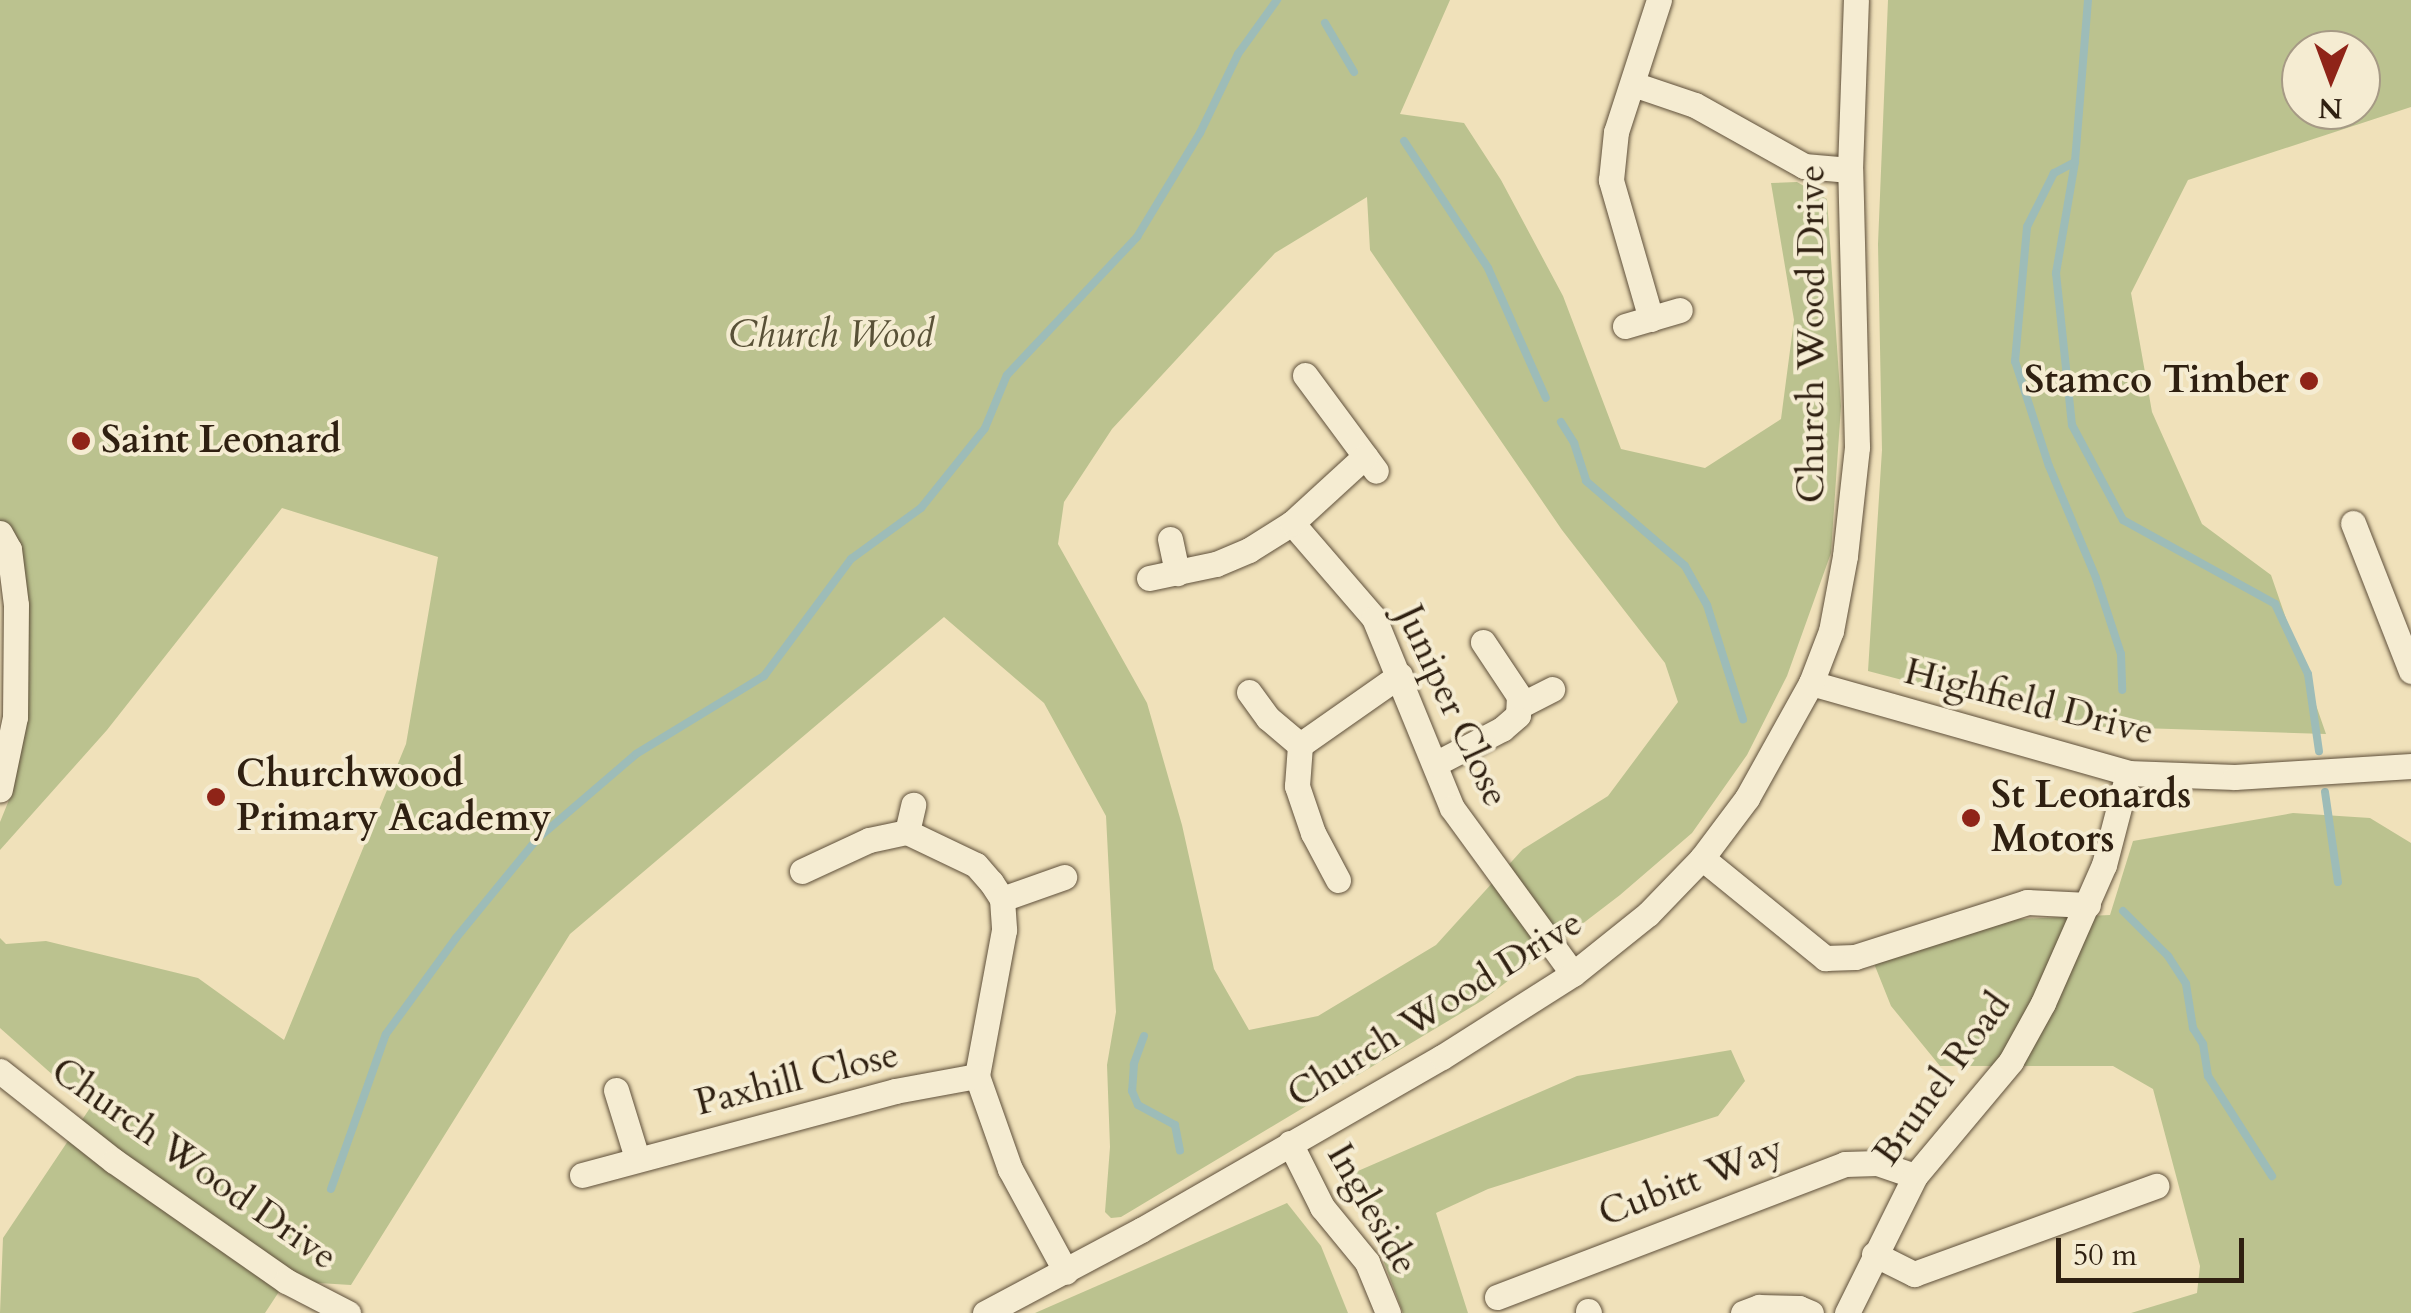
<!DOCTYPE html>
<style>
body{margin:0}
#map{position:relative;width:2411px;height:1313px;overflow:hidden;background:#f0e1ba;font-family:Cardo,serif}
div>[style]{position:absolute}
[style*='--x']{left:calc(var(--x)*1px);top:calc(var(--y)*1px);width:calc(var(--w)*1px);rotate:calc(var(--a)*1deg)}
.green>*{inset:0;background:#bbc28f}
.stream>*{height:8px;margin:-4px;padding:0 4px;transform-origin:4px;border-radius:4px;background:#9dbcb8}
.roads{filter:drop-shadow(0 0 2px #5f503b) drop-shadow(0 0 2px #5f503b)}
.minor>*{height:25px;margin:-12.5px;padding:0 12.5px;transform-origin:12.5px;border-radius:12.5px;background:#f5ecd2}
.dots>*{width:28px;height:28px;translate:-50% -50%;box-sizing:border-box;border:5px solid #f5ecd2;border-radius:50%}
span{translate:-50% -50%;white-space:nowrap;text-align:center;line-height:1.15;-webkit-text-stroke:8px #f5ecd2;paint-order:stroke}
.street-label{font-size:38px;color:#2f2011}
.park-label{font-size:38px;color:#595137;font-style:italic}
.poi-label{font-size:38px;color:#2f2011;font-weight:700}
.right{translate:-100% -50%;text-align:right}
.left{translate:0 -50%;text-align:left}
.north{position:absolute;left:2281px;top:30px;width:100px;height:100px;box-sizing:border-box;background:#f5ecd2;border:2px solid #a69a85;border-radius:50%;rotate:181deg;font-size:28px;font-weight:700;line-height:40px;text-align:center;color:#2f2011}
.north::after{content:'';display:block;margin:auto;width:35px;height:45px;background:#8f2418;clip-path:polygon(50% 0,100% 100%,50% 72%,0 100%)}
.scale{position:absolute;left:2056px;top:1238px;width:188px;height:45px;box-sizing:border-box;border:5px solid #2f2011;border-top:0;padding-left:12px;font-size:30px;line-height:35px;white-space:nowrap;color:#2f2011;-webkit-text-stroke:8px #f5ecd2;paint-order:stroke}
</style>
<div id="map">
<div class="green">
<i style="clip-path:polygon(evenodd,0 0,1450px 0,1400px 114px,1464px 123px,1501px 180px,1563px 296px,1621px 449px,1705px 468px,1781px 419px,1794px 320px,1771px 183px,1797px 182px,1827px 199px,1841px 406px,1831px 553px,1787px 676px,1747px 755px,1692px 833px,1620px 895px,1483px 1000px,1121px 1217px,1111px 1218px,1105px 1212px,1110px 1147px,1107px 1065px,1116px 1012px,1106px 816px,1044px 703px,944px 617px,570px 934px,351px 1285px,286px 1281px,265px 1313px,0 1313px,3px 1238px,90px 1108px,0 1028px,0 938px,6px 944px,46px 941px,198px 978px,284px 1040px,406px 744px,438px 557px,282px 508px,107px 730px,0 850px,0 822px,11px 795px,23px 738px,0 525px,0 0,1367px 197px,1370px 250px,1562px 530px,1665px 663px,1678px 702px,1608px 796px,1523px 849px,1436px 945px,1318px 1016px,1249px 1030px,1214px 969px,1182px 825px,1147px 703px,1058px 544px,1064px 502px,1112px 429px,1275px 253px,1367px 197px)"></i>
<i style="clip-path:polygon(evenodd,1888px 0,2411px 0,2411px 107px,2188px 180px,2131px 293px,2152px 412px,2202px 524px,2271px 575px,2326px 734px,2078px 726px,1868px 671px,1882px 450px,1878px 244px,1888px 0,2301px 50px,2361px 50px,2361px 110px,2301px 110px,2301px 50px)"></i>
<i style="clip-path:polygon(2293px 813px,2370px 818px,2411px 843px,2411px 1313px,2131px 1313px,2197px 1293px,2200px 1266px,2153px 1089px,2113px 1066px,1940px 1066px,1891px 1006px,1873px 961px,2019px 919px,2110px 915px,2133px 841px)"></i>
<i style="clip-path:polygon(1731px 1050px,1745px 1081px,1718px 1116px,1488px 1189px,1436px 1213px,1468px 1313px,1403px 1313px,1351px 1174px,1577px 1076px)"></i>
<i style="clip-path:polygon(1287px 1203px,1321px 1246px,1348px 1313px,1035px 1313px)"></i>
</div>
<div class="stream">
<i style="--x:2088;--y:0;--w:163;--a:94.6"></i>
<i style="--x:2075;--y:162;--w:113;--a:99.7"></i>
<i style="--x:2056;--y:273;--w:153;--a:84"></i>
<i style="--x:2072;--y:425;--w:108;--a:61.8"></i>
<i style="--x:2123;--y:520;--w:174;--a:28.9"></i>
<i style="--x:2275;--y:604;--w:77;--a:64.8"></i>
<i style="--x:2308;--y:674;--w:78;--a:81.9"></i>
<i style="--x:1325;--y:23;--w:57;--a:59.4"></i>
<i style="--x:1404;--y:141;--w:152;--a:56.5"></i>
<i style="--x:1488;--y:268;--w:142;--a:66"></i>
<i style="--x:2075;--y:162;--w:24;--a:152"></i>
<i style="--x:2054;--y:173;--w:60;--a:116.6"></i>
<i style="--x:2027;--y:227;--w:135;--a:95.1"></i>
<i style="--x:2015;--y:361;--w:110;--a:72.1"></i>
<i style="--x:2049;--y:466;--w:121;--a:67.2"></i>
<i style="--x:2096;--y:578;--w:80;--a:71.8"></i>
<i style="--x:2121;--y:654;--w:36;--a:88"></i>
<i style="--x:1561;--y:422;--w:25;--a:58"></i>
<i style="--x:1574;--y:443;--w:40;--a:72"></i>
<i style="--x:1586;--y:481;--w:130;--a:40.6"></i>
<i style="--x:1685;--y:566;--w:45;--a:60.6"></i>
<i style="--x:1707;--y:605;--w:120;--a:72.5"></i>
<i style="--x:2325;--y:792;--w:91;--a:81.8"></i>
<i style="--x:2123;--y:911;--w:64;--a:45"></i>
<i style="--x:2168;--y:956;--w:33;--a:57"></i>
<i style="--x:2186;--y:984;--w:45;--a:81"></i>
<i style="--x:2193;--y:1028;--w:19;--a:58"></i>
<i style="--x:2203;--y:1044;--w:32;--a:81"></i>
<i style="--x:2208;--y:1076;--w:119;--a:57.4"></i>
<i style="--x:1144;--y:1036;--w:30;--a:110"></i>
<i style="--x:1134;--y:1064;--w:27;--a:94"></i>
<i style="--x:1132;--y:1091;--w:15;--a:67"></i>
<i style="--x:1138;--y:1105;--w:42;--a:28.4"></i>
<i style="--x:1175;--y:1125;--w:26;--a:79"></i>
<i style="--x:331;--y:1189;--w:164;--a:-70.5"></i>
<i style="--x:386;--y:1034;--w:119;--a:-53.9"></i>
<i style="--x:456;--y:938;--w:128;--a:-50.7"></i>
<i style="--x:537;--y:839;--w:130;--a:-40.6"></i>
<i style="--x:636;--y:754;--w:150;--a:-31.4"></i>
<i style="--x:764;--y:676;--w:146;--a:-53.4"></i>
<i style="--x:851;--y:559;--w:87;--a:-36.1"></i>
<i style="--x:921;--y:508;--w:102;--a:-51.3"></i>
<i style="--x:985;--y:428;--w:57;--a:-67.5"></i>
<i style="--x:1007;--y:375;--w:190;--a:-46.7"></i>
<i style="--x:1137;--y:237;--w:122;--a:-58.8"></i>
<i style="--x:1200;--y:133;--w:88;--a:-64.3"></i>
<i style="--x:1238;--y:54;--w:67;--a:-54.2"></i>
</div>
<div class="roads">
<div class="minor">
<i style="--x:1633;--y:84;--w:65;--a:18.7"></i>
<i style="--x:1695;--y:105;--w:125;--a:29.2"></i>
<i style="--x:1804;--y:166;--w:46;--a:5"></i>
<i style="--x:1651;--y:319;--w:145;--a:-106.1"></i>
<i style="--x:1611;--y:180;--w:48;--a:-84.1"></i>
<i style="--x:1616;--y:132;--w:139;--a:-72"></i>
<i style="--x:1625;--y:326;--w:57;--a:-16.2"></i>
<i style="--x:1305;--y:375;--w:119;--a:53.5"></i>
<i style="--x:1292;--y:523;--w:125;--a:49.2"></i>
<i style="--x:1374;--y:618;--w:205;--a:67.7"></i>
<i style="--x:1452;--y:808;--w:205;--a:53.9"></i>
<i style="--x:2353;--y:523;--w:159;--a:68.6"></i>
<i style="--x:0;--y:533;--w:18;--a:61"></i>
<i style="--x:9;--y:549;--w:56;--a:82.9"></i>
<i style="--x:16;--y:605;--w:112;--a:90.5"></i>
<i style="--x:15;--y:717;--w:74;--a:101.8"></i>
<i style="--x:1170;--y:539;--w:35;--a:78"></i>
<i style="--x:1149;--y:578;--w:68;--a:-11.8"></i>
<i style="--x:1216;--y:564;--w:36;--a:-23"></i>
<i style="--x:1249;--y:550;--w:51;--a:-32.1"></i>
<i style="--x:1292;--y:523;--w:99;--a:-42.5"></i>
<i style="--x:1811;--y:683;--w:330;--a:15.8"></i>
<i style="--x:2128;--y:773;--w:107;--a:2.1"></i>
<i style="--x:2235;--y:777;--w:176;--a:-3.6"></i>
<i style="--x:1249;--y:692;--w:32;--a:54"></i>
<i style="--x:1268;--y:718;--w:42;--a:40.2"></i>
<i style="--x:1521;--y:705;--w:35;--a:-27"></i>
<i style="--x:1435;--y:764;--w:76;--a:-27.6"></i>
<i style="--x:1502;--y:729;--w:21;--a:-41"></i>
<i style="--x:1518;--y:715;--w:19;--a:-87"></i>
<i style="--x:1519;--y:696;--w:65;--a:-123.7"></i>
<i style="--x:907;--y:832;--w:28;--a:-77"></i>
<i style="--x:1702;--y:858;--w:159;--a:39.1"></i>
<i style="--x:1825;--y:958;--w:30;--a:-2"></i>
<i style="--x:1855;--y:957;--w:181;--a:-17.7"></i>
<i style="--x:2027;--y:902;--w:61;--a:2.8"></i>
<i style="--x:802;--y:871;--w:74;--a:-24.8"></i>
<i style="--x:869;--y:840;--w:39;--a:-12"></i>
<i style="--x:907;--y:832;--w:76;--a:25.6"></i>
<i style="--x:976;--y:865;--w:23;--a:49"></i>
<i style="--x:991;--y:882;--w:20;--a:57"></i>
<i style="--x:1002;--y:899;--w:31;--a:86"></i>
<i style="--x:1004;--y:930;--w:148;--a:100.5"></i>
<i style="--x:977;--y:1076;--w:99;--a:70.5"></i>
<i style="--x:1010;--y:1169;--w:117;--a:61.5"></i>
<i style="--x:1338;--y:880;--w:53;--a:-118"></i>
<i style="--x:1313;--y:833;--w:50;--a:-108.8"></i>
<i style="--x:1297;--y:786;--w:41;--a:-85.8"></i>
<i style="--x:1300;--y:745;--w:122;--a:-35"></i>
<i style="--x:1002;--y:899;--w:66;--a:-19.5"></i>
<i style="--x:0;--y:1071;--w:145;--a:38.3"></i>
<i style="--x:114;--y:1161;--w:210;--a:34.9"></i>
<i style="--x:286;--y:1281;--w:70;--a:27.3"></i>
<i style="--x:616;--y:1090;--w:71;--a:72.8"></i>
<i style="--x:1290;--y:1143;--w:72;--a:63.4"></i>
<i style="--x:1322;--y:1207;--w:71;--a:50.7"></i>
<i style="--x:1367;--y:1262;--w:55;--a:67.6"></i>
<i style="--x:582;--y:1175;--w:324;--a:-15"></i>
<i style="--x:895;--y:1091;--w:83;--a:-10.4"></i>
<i style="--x:1874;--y:1254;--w:45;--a:26.6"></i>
<i style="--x:1914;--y:1274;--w:258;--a:-20"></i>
<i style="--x:1497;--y:1297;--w:373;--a:-20.9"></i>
<i style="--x:1845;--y:1164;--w:32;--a:-2"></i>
<i style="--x:1877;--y:1163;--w:40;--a:18.9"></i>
<i style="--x:1588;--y:1311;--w:2;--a:63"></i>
<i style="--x:985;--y:1313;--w:177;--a:-28"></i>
<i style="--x:1141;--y:1230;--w:347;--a:-29.9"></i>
<i style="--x:1442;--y:1057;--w:155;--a:-32.4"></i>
<i style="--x:1573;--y:974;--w:96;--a:-38.7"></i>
<i style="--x:1648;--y:914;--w:78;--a:-46"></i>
<i style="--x:1702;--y:858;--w:75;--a:-53.1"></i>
<i style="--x:1747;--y:798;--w:132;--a:-60.9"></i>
<i style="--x:1811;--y:683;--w:56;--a:-69"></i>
<i style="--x:1831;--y:631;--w:76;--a:-79.4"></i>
<i style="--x:1845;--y:556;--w:110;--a:-83.7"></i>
<i style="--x:1857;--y:447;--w:277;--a:-91.4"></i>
<i style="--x:1850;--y:170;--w:170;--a:-88"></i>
<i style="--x:1743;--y:1313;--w:17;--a:-21"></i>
<i style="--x:1759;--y:1307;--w:40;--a:1.4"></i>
<i style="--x:1799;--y:1308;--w:13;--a:23"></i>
<i style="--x:1847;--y:1313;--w:153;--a:-63.6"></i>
<i style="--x:1915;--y:1176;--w:150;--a:-50.1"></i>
<i style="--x:2011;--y:1061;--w:66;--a:-61.1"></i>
<i style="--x:2043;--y:1003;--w:151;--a:-66.2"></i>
<i style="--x:2104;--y:865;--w:95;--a:-75.4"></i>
</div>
</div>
<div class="dots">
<i style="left:2309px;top:381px;background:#8f2418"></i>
<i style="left:81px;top:441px;background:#8f2418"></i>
<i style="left:216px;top:797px;background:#8f2418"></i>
<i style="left:1971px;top:818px;background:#8f2418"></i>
</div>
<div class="street-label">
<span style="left:1812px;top:334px;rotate:-90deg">Church Wood Drive</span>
<span style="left:2029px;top:702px;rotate:14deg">Highfield Drive</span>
<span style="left:1452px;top:706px;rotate:65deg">Juniper Close</span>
<span style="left:1435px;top:1009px;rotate:-32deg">Church Wood Drive</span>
<span style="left:797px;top:1079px;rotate:-14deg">Paxhill Close</span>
<span style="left:1942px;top:1079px;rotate:-54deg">Brunel Road</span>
<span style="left:194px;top:1164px;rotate:35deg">Church Wood Drive</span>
<span style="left:1691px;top:1181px;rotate:-21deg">Cubitt Way</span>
<span style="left:1372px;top:1209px;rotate:60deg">Ingleside</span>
</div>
<div class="park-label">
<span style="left:831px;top:335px">Church Wood</span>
</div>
<div class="poi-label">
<span class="right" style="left:2289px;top:381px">Stamco Timber</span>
<span class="left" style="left:101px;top:441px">Saint Leonard</span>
<span class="left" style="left:236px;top:797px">Churchwood<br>Primary Academy</span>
<span class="left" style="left:1991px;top:818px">St Leonards<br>Motors</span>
</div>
<div class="north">N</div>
<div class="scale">50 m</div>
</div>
